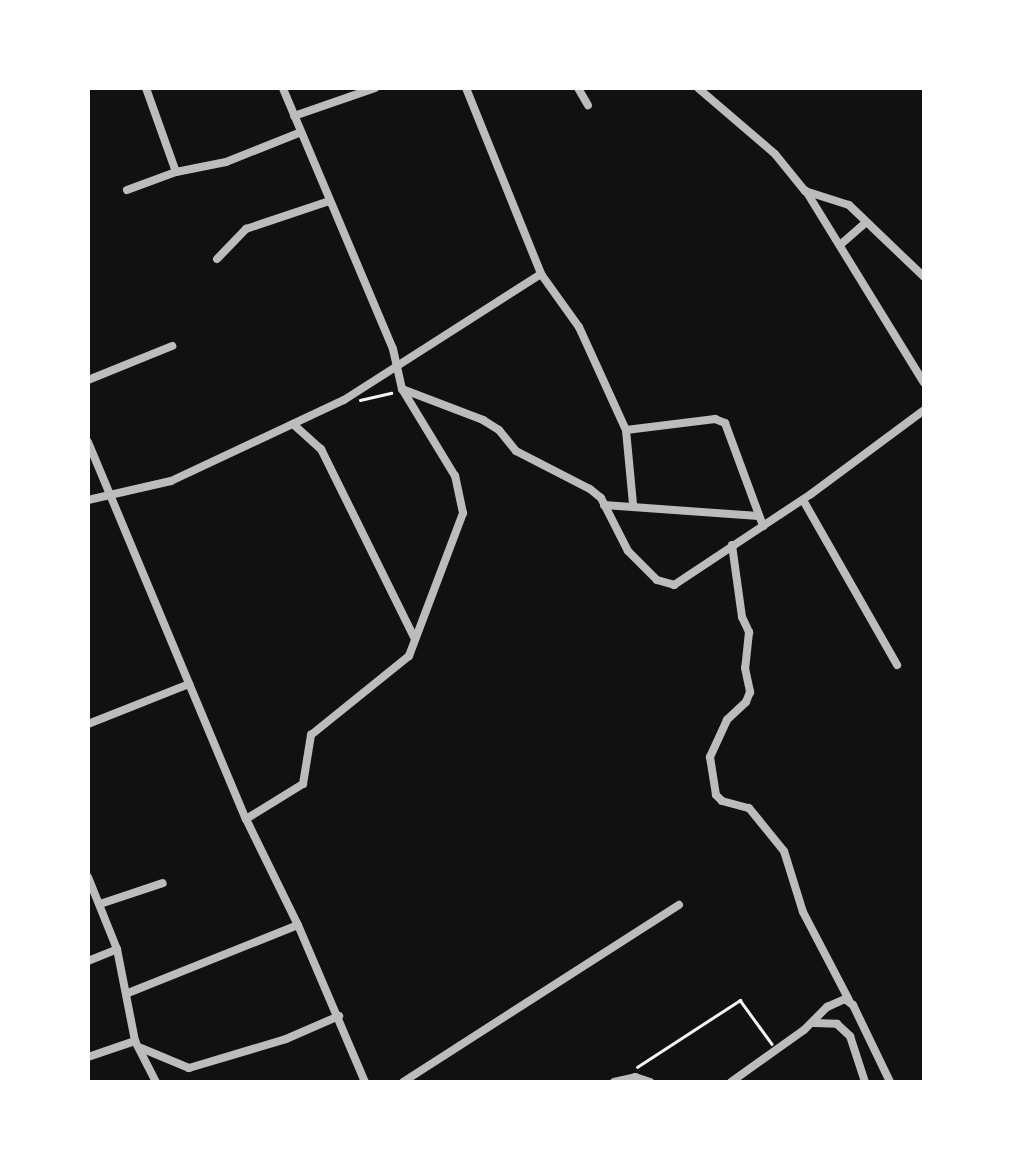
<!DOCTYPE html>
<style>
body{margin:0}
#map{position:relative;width:1012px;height:1170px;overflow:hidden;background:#111;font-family:Lato,sans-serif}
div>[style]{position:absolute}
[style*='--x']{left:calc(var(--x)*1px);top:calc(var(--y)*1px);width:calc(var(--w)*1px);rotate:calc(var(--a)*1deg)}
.path>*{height:2.5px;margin:-1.25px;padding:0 1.25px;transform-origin:1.25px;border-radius:1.25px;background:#f5f5f5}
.minor>*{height:8px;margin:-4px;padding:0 4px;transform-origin:4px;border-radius:4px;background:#bcbcbc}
span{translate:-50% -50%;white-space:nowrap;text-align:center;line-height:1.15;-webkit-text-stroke:8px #fff;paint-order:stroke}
.frame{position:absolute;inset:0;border:90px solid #fff;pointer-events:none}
</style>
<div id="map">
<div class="path">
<i style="--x:360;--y:400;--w:32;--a:-13"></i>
<i style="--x:637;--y:1067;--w:123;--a:-33"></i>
<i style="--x:740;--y:1000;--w:54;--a:54"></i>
</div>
<div class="minor">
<i style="--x:466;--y:88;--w:201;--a:68"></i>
<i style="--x:541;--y:274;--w:65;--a:54.4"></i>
<i style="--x:579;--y:327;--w:113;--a:65.5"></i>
<i style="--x:626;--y:430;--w:74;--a:84.6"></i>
<i style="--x:578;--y:88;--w:20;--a:60"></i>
<i style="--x:698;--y:88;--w:101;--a:40.6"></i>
<i style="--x:775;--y:154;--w:48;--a:51"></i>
<i style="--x:805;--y:191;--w:46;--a:17.7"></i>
<i style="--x:849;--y:205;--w:104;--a:43.8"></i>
<i style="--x:294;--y:116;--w:86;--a:-19.1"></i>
<i style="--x:176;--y:172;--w:51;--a:-11.3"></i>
<i style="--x:226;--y:162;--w:79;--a:-21.7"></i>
<i style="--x:127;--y:190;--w:52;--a:-20.2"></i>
<i style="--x:176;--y:172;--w:89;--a:-109.7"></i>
<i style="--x:806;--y:191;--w:225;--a:58.4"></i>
<i style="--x:840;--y:245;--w:33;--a:-41"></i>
<i style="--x:217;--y:259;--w:42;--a:-46"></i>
<i style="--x:246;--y:229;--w:88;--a:-18.6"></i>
<i style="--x:88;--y:380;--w:91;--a:-22"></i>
<i style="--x:402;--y:389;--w:87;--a:20.9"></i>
<i style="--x:483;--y:420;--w:19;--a:32"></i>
<i style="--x:499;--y:430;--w:27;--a:51"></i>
<i style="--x:516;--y:451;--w:83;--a:27.2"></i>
<i style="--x:590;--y:489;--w:14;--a:39"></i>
<i style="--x:601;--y:498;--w:59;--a:63"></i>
<i style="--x:628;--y:551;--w:41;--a:45"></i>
<i style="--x:657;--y:580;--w:18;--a:16"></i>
<i style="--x:674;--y:585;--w:164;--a:-33.6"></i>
<i style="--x:811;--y:494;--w:141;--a:-36.6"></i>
<i style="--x:293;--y:424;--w:38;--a:42"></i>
<i style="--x:321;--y:449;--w:210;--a:63.7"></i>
<i style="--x:626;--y:430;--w:90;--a:-7"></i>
<i style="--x:715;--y:419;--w:11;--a:22"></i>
<i style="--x:725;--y:423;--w:110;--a:69.7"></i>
<i style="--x:88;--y:442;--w:409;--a:67.3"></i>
<i style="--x:246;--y:819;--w:118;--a:63.9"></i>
<i style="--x:298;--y:925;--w:171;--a:66.9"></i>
<i style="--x:88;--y:500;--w:85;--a:-12.9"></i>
<i style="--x:171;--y:481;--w:191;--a:-25.1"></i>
<i style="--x:344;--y:400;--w:234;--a:-32.6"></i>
<i style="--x:803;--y:500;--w:190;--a:60.3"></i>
<i style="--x:604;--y:505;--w:155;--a:4.1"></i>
<i style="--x:732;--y:545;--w:73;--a:82.1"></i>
<i style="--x:742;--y:617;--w:17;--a:65"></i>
<i style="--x:749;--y:632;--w:36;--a:96"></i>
<i style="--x:745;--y:668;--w:25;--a:78"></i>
<i style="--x:750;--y:692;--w:11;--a:112"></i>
<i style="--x:746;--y:702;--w:26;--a:137"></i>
<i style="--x:727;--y:720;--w:41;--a:114.7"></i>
<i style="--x:710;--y:757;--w:38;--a:81"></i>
<i style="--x:716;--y:795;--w:8;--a:45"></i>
<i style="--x:722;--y:801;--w:28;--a:15"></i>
<i style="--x:749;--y:808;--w:55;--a:50.9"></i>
<i style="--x:784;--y:851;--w:64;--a:72.7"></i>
<i style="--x:803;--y:912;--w:99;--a:62.4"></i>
<i style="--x:88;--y:724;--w:109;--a:-21.6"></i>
<i style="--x:246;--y:819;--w:67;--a:-31.6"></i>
<i style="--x:303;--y:784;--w:50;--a:-80.7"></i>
<i style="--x:311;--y:735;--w:126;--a:-38.9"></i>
<i style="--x:409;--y:656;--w:153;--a:-69.3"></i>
<i style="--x:463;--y:513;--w:38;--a:-102"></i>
<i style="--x:455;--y:476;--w:102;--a:-121.3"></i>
<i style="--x:402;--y:389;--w:41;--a:-102.7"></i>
<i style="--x:393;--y:349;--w:283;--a:-112.9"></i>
<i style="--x:88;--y:877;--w:78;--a:68.1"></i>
<i style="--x:117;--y:949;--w:94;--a:78.9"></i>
<i style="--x:135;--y:1041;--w:46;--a:62.9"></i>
<i style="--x:100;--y:904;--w:66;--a:-18.4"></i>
<i style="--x:88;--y:961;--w:31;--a:-22"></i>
<i style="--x:128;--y:993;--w:183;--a:-21.8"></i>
<i style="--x:814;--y:1023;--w:23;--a:2"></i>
<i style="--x:837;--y:1024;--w:18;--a:43"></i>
<i style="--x:850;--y:1036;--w:48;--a:71.9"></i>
<i style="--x:141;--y:1048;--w:52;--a:22.6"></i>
<i style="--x:189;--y:1068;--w:101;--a:-16.6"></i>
<i style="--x:286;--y:1039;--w:58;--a:-23.5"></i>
<i style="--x:88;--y:1057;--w:50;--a:-18.8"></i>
<i style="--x:403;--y:1082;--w:328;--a:-32.7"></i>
<i style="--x:614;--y:1082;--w:22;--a:-13"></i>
<i style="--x:635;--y:1077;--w:16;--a:18"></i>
<i style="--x:731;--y:1082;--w:90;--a:-35.5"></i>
<i style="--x:804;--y:1030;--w:33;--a:-45"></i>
<i style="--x:827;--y:1007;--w:20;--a:-24"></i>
<i style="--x:845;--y:999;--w:10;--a:37"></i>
<i style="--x:853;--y:1005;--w:85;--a:64.3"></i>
</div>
<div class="frame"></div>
</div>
